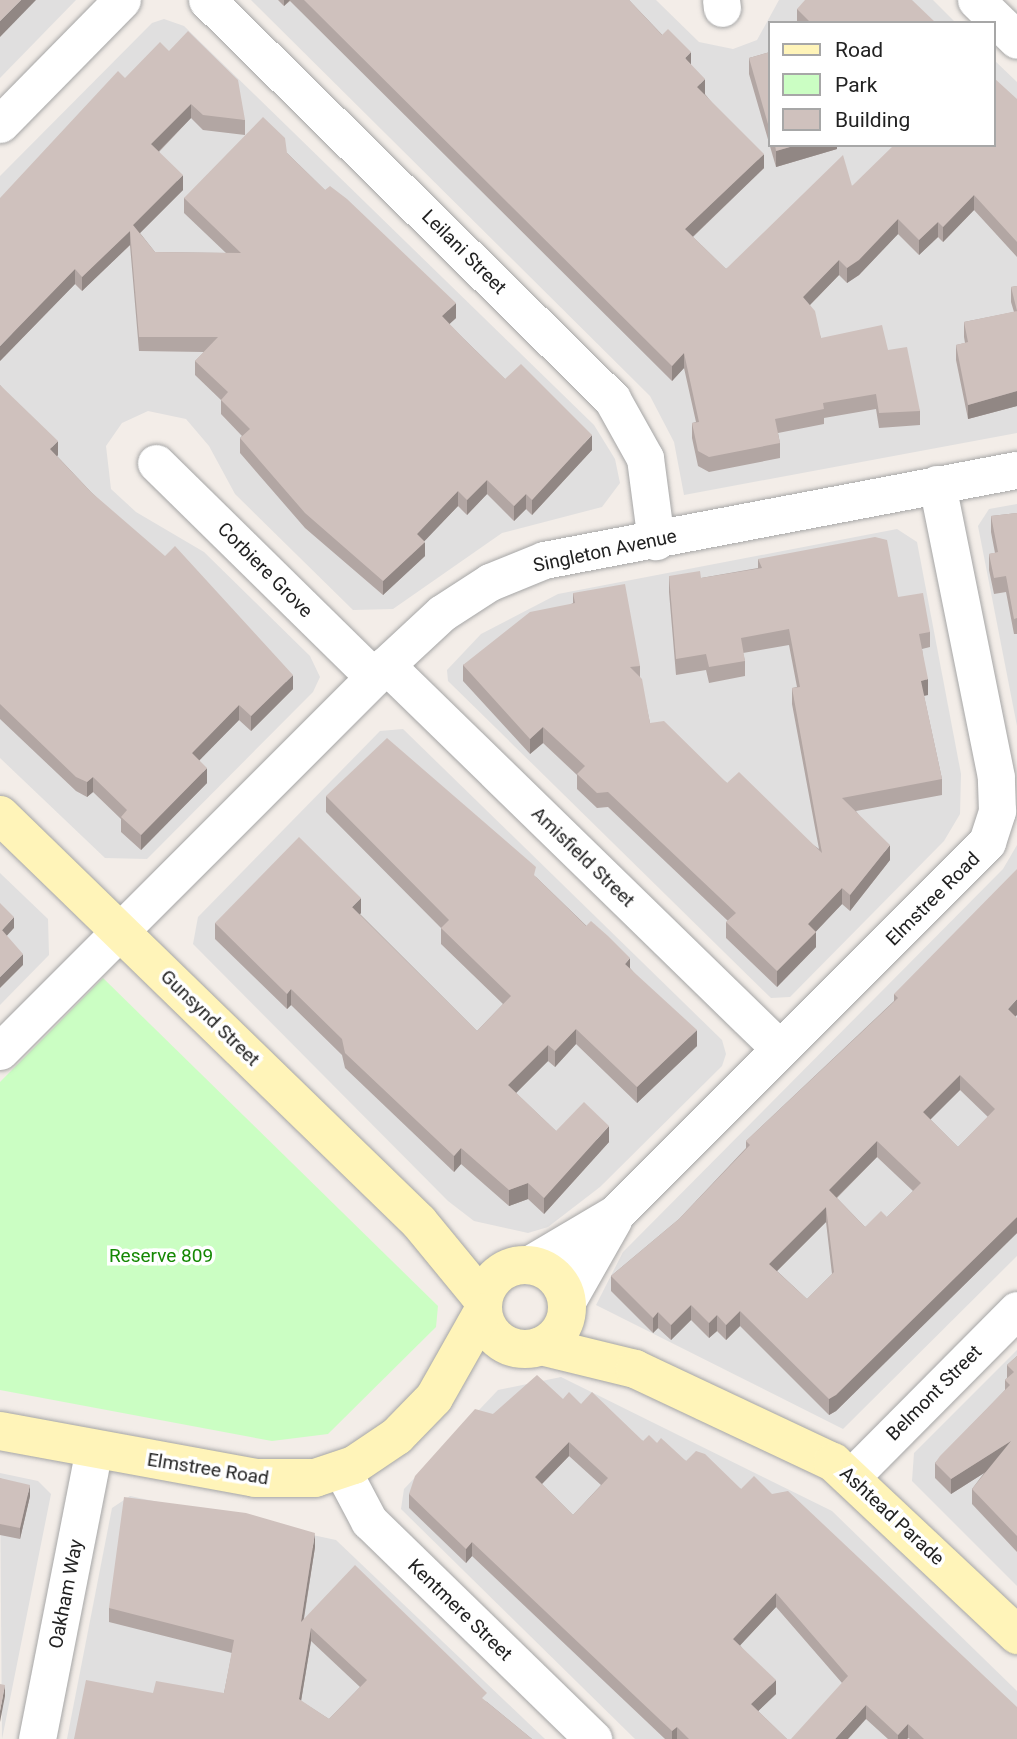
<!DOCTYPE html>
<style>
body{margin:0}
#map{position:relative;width:1017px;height:1739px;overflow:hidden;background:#f3ede8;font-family:Roboto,sans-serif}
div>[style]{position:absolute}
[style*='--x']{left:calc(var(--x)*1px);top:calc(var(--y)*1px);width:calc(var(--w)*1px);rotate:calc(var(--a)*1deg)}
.residential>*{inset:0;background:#e0dfdf}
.park>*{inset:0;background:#cbfec3}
.roads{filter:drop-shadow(0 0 2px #a6a6a6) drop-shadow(0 0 2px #a6a6a6)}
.street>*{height:37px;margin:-18.5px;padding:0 18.5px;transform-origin:18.5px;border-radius:18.5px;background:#fff}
.secondary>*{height:38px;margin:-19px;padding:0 19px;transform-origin:19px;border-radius:19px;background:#fff4b9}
.secondary>.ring{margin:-19px;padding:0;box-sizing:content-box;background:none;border:38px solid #fff4b9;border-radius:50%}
.wall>*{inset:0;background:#b2a6a3}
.shaded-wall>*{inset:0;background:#918784}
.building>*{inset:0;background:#cfc1bd}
span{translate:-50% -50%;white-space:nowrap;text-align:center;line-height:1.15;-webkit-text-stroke:7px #fff;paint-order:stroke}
.street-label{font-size:19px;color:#222}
.park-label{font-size:19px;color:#148803}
.legend{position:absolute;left:768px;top:21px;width:228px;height:126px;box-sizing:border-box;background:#fff;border:2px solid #a7a7a7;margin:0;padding:9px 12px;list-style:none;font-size:21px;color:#222}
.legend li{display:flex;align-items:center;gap:14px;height:35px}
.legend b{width:35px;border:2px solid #a7a7a7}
</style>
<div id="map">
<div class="residential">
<i style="clip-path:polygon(0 0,76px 0,0 78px)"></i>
<i style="clip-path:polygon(251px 0,656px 0,699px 42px,733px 49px,757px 40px,779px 0,933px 0,956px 23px,770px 23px,770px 145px,994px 145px,994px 60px,1017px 82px,1017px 433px,684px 495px,674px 442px,650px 396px)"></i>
<i style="clip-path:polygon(164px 19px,184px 26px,594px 425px,615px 459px,620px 483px,602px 507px,502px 533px,393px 609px,353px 610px,235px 494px,209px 446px,186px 419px,148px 411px,122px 423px,106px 446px,111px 489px,136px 512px,204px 552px,310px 656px,320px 677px,313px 692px,147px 859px,105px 858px,0 758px,0 176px,152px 23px)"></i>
<i style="clip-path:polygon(1017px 504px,1017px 726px,978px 526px,989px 509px)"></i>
<i style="clip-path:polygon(897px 529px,917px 542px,961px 774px,960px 814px,944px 841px,790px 997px,771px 998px,448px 681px,447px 670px,481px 634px,558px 594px)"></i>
<i style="clip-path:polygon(403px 729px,722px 1040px,726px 1054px,722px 1066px,600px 1187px,548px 1227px,528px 1233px,474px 1221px,448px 1201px,193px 944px,198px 917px,380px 731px)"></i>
<i style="clip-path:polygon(1017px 845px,1017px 1256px,843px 1429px,596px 1305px,623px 1252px,1003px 869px)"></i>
<i style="clip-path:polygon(0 873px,48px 919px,49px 955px,0 1005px)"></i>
<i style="clip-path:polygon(1017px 1350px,1017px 1586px,912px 1481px,914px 1453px)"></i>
<i style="clip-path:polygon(561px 1377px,832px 1511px,1017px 1691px,1017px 1739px,635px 1739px,401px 1509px,404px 1489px,498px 1390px)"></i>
<i style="clip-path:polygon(0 1473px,38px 1481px,51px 1494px,2px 1739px)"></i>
<i style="clip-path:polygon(130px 1496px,336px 1540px,545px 1739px,67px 1739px,112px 1508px)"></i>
</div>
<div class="park">
<i style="clip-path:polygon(103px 978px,438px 1306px,436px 1327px,328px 1434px,272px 1441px,0 1390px,0 1082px)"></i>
</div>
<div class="roads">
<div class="street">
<i style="--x:207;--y:0;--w:569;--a:44.57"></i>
<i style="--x:612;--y:399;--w:68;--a:60.8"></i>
<i style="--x:645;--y:458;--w:84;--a:82.5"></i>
<i style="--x:721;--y:0;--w:8;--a:83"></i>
<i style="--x:976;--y:0;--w:57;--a:44.3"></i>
<i style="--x:0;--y:124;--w:174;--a:-45.5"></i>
<i style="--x:156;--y:463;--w:305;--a:44.5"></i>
<i style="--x:386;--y:665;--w:550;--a:44.26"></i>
<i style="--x:0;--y:1051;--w:546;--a:-45"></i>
<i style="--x:386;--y:665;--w:76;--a:-42.9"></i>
<i style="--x:442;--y:613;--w:57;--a:-32.9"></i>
<i style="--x:490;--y:582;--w:58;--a:-22.2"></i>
<i style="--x:544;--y:560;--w:481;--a:-10.8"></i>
<i style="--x:528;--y:1265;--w:102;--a:-30.6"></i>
<i style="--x:616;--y:1213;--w:525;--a:-45"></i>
<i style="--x:987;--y:842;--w:33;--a:-72"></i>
<i style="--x:997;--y:811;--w:34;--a:-92"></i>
<i style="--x:996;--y:777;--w:299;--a:-101.4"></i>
<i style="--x:567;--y:1301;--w:93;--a:-60.4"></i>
<i style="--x:342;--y:1470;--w:58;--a:62.1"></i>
<i style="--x:369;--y:1521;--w:313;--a:44.2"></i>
<i style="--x:852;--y:1476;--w:234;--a:-45.2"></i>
<i style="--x:37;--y:1739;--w:296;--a:-78.9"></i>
</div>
<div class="secondary">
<i style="--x:0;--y:815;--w:584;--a:44.17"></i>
<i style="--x:419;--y:1222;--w:101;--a:50.6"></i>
<i class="ring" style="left:483px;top:1265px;width:46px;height:46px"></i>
<i style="--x:541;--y:1346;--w:97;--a:13.7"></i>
<i style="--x:635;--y:1369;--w:219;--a:25.2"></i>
<i style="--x:833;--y:1462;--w:253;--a:43.2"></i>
<i style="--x:0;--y:1431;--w:259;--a:10.4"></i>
<i style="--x:255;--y:1478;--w:60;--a:0"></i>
<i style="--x:315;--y:1478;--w:41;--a:-18.4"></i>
<i style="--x:354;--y:1465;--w:52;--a:-34"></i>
<i style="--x:397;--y:1436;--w:53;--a:-45.8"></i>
<i style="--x:434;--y:1398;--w:98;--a:-60.5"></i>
</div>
</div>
<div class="wall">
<i style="clip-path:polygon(278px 0,629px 0,691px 65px,705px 94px,764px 168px,693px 237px,726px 269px,852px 186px,1017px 99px,1017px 257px,974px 210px,943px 242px,938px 237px,919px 255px,898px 234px,859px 275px,847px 283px,839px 275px,810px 305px,821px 338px,888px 350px,920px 411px,920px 425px,879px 428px,876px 409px,824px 418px,824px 424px,778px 433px,780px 443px,780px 458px,709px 472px,698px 466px,692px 438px,692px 423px,696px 422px,684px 368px,672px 381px,290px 1px,284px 6px)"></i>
<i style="clip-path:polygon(797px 9px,936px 23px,797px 23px)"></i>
<i style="clip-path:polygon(770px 52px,770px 145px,837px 145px,837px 149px,776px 167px,749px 74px,749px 58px)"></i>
<i style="clip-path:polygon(125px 78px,245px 120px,245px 135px,203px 130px,191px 118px,159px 152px,183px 190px,140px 233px,155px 252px,226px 253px,184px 213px,184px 198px,287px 153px,456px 318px,449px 324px,464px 339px,505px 379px,592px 450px,532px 515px,526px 509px,514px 521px,487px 494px,467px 515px,458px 506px,424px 541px,425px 556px,383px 595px,305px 528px,240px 453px,240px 438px,242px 436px,221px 414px,221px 400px,195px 375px,195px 361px,204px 352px,139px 351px,130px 245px,82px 291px,75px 284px,0 361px)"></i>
<i style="clip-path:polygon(1017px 286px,1017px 406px,968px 419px,956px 360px,956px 345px,965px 343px,964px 337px,964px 322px,1014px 312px,1011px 302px,1011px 287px)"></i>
<i style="clip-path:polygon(0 385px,58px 455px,57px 456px,91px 492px,293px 689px,251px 731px,239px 720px,199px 760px,207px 783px,141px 850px,121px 832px,121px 819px,93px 792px,87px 797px,76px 791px,0 719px)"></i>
<i style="clip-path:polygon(1017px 513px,1017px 634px,1014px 634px,1006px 592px,994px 594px,989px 570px,989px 554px,995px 553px,991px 532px,991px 516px)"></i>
<i style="clip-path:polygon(758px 559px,898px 597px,930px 632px,930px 647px,922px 649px,928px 695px,924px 696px,942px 779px,942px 795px,856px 811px,890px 860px,850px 911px,842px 904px,816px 931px,816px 947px,777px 987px,726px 938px,726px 922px,728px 921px,608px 807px,597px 808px,577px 789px,577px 775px,543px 743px,530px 754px,463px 681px,463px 665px,573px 603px,573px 593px,640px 666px,640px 677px,650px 723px,727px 783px,819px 849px,792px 704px,792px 688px,797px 687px,789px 645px,743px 653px,745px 661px,745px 676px,709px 683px,706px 670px,676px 675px,669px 592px,669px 576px,701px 578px,758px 568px)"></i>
<i style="clip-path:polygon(326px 796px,536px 877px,630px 968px,697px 1046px,637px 1103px,576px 1044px,555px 1067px,548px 1061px,516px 1093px,556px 1131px,609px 1142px,544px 1214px,528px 1199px,509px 1206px,461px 1164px,454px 1172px,345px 1068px,342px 1055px,291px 1005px,287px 1009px,215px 939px,215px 923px,361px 913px,360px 914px,477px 1031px,503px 1004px,441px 944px,441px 928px,326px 812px)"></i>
<i style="clip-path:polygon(evenodd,894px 994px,1015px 1016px,1017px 1233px,836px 1411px,829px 1415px,740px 1326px,726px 1340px,717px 1331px,709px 1338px,691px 1320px,671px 1340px,658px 1328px,653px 1333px,611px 1291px,611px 1276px,679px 1219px,746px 1148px,746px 1141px,894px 1001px,894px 994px,960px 1090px,988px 1117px,958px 1147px,930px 1119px,960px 1090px,894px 994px,877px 1157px,913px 1191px,887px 1217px,865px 1227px,837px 1198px,877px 1157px,894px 994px,826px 1222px,832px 1274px,807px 1299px,777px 1271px,826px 1222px)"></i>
<i style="clip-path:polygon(1017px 1356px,1017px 1552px,972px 1504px,972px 1489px,984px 1473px,951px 1494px,935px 1478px,935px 1463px,1005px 1390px,1005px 1380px,1007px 1378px,1007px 1365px)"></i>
<i style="clip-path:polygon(evenodd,563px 1399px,581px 1404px,643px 1441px,657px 1443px,686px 1461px,741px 1489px,1017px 1739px,910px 1739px,908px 1738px,907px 1739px,888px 1739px,866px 1719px,842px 1683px,776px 1607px,740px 1645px,776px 1694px,758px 1711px,787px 1739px,665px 1739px,472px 1556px,466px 1563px,409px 1508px,409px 1494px,493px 1414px,563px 1399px,569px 1456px,601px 1485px,573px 1515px,542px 1484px,569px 1456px)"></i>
<i style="clip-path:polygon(0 1478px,30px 1496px,20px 1539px,0 1535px)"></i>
<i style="clip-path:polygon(evenodd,315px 1547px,304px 1619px,487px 1702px,532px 1739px,74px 1739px,153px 1693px,224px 1693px,232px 1653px,109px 1622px,109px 1608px,315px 1547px,311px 1641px,360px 1687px,329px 1719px,301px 1701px,311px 1641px)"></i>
</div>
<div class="shaded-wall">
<i style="clip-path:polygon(21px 0,36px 0,0 37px,0 21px)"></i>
<i style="clip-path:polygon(284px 0,290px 0,284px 6px)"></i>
<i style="clip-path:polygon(691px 52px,691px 67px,685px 58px)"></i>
<i style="clip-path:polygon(705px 79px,705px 94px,697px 102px,697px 87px)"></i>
<i style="clip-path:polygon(191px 104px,191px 118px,151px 159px,151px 144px)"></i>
<i style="clip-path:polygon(797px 145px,837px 145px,837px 149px,776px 167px,776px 151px)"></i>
<i style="clip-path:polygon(764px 154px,764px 168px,685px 244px,685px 229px)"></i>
<i style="clip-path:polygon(183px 175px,183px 190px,133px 240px,133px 225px)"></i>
<i style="clip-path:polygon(974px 195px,974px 210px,943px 242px,943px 227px)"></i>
<i style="clip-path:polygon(898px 219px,898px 234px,859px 275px,847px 283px,847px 268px)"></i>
<i style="clip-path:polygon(938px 222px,938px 237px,919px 255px,919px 240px)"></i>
<i style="clip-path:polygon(130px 231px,130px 245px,82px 291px,82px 277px)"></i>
<i style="clip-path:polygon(839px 260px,839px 275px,803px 312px,803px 297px)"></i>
<i style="clip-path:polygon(75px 269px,75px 284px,0 361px,0 346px)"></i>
<i style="clip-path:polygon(456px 303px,456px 318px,442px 331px,442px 316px)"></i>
<i style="clip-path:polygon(684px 353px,684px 368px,672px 381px,672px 366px)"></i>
<i style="clip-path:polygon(1017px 391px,1017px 406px,968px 419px,968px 405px)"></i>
<i style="clip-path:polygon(592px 435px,592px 450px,532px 515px,532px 500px)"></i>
<i style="clip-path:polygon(58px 441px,58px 455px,50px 464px,50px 449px)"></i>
<i style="clip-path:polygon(487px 480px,487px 494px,467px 515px,467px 500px)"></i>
<i style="clip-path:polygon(458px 491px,458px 506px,417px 549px,417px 534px)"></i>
<i style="clip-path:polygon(526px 494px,526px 509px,514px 521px,514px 506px)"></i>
<i style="clip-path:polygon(425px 542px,425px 556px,383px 595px,383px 581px)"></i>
<i style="clip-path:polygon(293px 675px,293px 689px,251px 731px,251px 716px)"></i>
<i style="clip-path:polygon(928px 679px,928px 695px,921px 696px,921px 681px)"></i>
<i style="clip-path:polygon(239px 705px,239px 720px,192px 768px,192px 753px)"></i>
<i style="clip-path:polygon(543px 727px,543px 743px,530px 754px,530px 739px)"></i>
<i style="clip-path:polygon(207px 768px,207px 783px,141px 850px,141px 835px)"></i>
<i style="clip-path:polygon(93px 777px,93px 792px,87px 797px,87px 782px)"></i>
<i style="clip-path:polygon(890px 845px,890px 860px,850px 911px,850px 895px)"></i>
<i style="clip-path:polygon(842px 888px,842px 904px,808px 940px,808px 924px)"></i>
<i style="clip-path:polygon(361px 898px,361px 913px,352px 922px,352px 907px)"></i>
<i style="clip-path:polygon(14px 917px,14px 928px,2px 941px,2px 930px)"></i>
<i style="clip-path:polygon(816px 932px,816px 947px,777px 987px,777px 971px)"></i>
<i style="clip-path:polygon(23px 954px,23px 965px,0 988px,0 977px)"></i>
<i style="clip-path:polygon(630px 958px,630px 974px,625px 964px)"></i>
<i style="clip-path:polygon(291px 989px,291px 1005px,287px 1009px,287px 994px)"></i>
<i style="clip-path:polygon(1017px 999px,1017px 1015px,1008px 1024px,1008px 1009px)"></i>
<i style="clip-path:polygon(576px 1029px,576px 1044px,555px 1067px,555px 1051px)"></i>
<i style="clip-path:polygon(697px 1030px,697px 1046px,637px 1103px,637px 1087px)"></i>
<i style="clip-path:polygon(548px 1045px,548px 1061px,508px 1101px,508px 1085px)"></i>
<i style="clip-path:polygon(960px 1075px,960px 1090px,923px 1127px,923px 1112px)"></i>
<i style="clip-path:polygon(609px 1126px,609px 1142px,544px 1214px,544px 1198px)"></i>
<i style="clip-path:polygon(877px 1141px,877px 1157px,829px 1205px,829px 1190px)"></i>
<i style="clip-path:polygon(461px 1148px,461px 1164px,454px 1172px,454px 1156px)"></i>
<i style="clip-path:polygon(528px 1183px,528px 1199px,509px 1206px,509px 1190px)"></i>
<i style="clip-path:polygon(826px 1207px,826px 1222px,769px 1279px,769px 1264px)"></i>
<i style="clip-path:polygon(1017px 1217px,1017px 1233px,836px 1411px,829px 1415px,829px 1399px)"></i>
<i style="clip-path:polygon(691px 1305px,691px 1320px,671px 1340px,671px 1325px)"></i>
<i style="clip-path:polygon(740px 1311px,740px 1326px,726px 1340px,726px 1325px)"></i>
<i style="clip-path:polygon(658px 1312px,658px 1328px,653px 1333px,653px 1318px)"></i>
<i style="clip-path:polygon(717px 1315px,717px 1331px,709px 1338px,709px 1323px)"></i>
<i style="clip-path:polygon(1011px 1441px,1011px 1456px,951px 1494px,951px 1479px)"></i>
<i style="clip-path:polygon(569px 1442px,569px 1456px,535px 1491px,535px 1477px)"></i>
<i style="clip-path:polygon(30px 1485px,30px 1496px,20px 1539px,20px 1528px)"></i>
<i style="clip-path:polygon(315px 1533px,315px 1547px,301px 1635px,301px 1622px)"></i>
<i style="clip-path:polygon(472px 1542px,472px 1556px,466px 1563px,466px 1549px)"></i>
<i style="clip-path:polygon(776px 1593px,776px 1607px,733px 1653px,733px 1639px)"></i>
<i style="clip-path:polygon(311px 1628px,311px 1641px,299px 1713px,299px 1699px)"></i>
<i style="clip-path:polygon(776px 1680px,776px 1694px,751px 1718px,751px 1704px)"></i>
<i style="clip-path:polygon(5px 1685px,5px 1696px,0 1722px,0 1711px)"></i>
<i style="clip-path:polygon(866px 1705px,866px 1719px,848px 1739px,835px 1739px)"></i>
<i style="clip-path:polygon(908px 1724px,908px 1738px,907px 1739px,898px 1739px,898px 1735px)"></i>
<i style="clip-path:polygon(677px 1727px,677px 1739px,672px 1739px,672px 1731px)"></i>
</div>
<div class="building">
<i style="clip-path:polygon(0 0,21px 0,0 21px)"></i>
<i style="clip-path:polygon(304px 0,629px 0,662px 35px,668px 29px,691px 52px,685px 58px,705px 79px,697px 87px,764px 154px,685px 229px,726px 269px,843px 155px,852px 186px,894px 145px,994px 145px,994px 78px,1017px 99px,1017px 242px,974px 195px,943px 227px,938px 222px,919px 240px,898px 219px,859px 260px,847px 268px,839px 260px,803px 297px,815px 311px,821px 338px,882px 325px,888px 350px,907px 347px,920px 411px,879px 413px,876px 394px,823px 403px,824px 409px,775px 419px,780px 443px,709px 457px,698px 451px,692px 423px,699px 422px,684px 353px,672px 366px)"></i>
<i style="clip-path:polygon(805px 0,912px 0,936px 23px,811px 23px,797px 9px)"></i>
<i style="clip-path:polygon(188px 31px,238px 80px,245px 120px,203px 115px,191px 104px,151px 144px,183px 175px,133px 225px,155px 252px,241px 253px,184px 198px,263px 117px,285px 138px,287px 153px,325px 190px,330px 186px,347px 199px,456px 303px,442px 316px,464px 339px,505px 379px,521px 364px,592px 435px,532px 500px,526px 494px,514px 506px,487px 480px,467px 500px,458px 491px,417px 534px,425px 542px,383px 581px,305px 513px,240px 438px,250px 429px,221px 400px,228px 392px,195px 361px,218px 337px,139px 337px,130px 231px,82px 277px,75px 269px,0 346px,0 198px,118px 71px,125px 78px,160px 42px,169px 51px)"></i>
<i style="clip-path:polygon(770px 52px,770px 131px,749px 58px)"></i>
<i style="clip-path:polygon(775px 145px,797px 145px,776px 151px)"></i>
<i style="clip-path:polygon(1017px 286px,1017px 391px,968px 405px,956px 345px,968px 342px,964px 322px,1017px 311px,1011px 287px)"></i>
<i style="clip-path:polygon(0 385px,58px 441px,50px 449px,91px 492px,165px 556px,175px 546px,293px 675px,251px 716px,239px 705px,192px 753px,207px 768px,141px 835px,121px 817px,127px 810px,93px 777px,87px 782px,76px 777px,0 704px)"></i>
<i style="clip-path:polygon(1017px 513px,1017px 618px,1014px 619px,1006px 576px,994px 578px,989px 554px,998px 552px,991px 516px)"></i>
<i style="clip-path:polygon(875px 537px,887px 540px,898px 597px,923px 593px,930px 632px,919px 634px,928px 679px,921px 681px,942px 779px,842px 798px,890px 845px,850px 895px,842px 888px,808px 924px,816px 932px,777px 971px,726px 922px,736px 913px,608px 792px,597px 793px,577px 774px,585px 766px,543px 727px,530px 739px,463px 665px,530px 612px,575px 603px,573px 593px,625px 584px,640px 666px,630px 667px,642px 679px,650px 723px,664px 721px,727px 783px,739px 772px,822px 853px,792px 688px,800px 687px,789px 629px,741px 638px,745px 661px,709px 667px,706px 654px,676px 659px,669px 576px,700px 571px,701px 578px,762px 568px,758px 559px)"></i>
<i style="clip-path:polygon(387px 738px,536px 867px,534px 875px,586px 926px,591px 921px,608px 936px,630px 958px,625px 964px,697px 1030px,637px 1087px,576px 1029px,555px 1051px,548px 1045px,508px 1085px,556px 1131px,584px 1102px,609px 1126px,544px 1198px,528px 1183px,509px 1190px,461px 1148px,454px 1156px,345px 1053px,342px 1039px,291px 989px,287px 994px,215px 923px,299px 837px,361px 898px,352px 907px,477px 1031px,511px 996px,441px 928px,449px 920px,326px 796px)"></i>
<i style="clip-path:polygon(evenodd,1017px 869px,1017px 999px,1008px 1009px,1017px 1018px,1017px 1217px,836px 1395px,829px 1399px,740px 1311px,726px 1325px,717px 1315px,709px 1323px,691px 1305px,671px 1325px,658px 1312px,653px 1318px,611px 1276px,679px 1219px,750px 1145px,746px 1141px,898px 998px,894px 994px,1017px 869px,960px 1075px,995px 1109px,958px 1147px,923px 1112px,960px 1075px,1017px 869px,877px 1141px,921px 1183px,887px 1217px,881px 1211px,865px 1227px,829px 1190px,877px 1141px,1017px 869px,826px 1207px,834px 1272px,807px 1299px,769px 1264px,826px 1207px)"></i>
<i style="clip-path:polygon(0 903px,14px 917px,2px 930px,23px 954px,0 977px)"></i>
<i style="clip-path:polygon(1017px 1356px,1017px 1536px,972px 1489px,1011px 1441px,951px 1479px,935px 1463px,940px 1456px,1010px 1385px,1005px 1380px,1014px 1372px,1007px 1365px)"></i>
<i style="clip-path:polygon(evenodd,537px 1375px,563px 1399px,569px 1392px,581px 1404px,592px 1392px,643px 1441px,649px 1435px,657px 1443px,661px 1438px,686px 1461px,696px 1451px,705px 1454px,741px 1489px,754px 1476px,772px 1494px,788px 1491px,1017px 1707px,1017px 1739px,924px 1739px,908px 1724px,898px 1735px,866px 1705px,835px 1739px,791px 1739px,848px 1676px,776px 1593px,733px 1639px,776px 1680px,751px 1704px,787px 1739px,689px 1739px,677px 1727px,672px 1731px,472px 1542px,466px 1549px,409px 1494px,415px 1476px,475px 1409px,493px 1414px,537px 1375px,569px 1442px,608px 1478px,573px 1515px,535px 1477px,569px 1442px)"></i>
<i style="clip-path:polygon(0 1478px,30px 1485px,20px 1528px,0 1524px)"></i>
<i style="clip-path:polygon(evenodd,124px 1497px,246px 1513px,315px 1533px,301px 1622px,355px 1565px,487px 1693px,482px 1698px,532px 1739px,74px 1739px,86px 1680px,153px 1693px,156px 1681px,224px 1693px,234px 1640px,109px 1608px,124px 1497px,311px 1628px,367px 1680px,329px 1719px,299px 1699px,311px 1628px)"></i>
<i style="clip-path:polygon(0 1684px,5px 1685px,0 1711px)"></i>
</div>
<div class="street-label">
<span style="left:464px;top:252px;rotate:45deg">Leilani Street</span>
<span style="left:605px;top:551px;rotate:-12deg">Singleton Avenue</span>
<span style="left:265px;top:570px;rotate:45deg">Corbiere Grove</span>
<span style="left:583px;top:857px;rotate:44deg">Amisfield Street</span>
<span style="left:933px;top:899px;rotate:-45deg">Elmstree Road</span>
<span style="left:210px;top:1018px;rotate:44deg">Gunsynd Street</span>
<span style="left:934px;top:1393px;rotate:-45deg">Belmont Street</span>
<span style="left:208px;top:1469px;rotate:9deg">Elmstree Road</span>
<span style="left:892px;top:1516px;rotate:43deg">Ashtead Parade</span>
<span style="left:66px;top:1594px;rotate:-79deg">Oakham Way</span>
<span style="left:460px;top:1610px;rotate:44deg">Kentmere Street</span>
</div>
<div class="park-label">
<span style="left:161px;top:1256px">Reserve 809</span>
</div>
<ul class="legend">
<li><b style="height:9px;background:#fff4b9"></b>Road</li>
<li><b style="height:19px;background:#cbfec3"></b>Park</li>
<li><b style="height:19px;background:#cfc1bd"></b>Building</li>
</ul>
</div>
